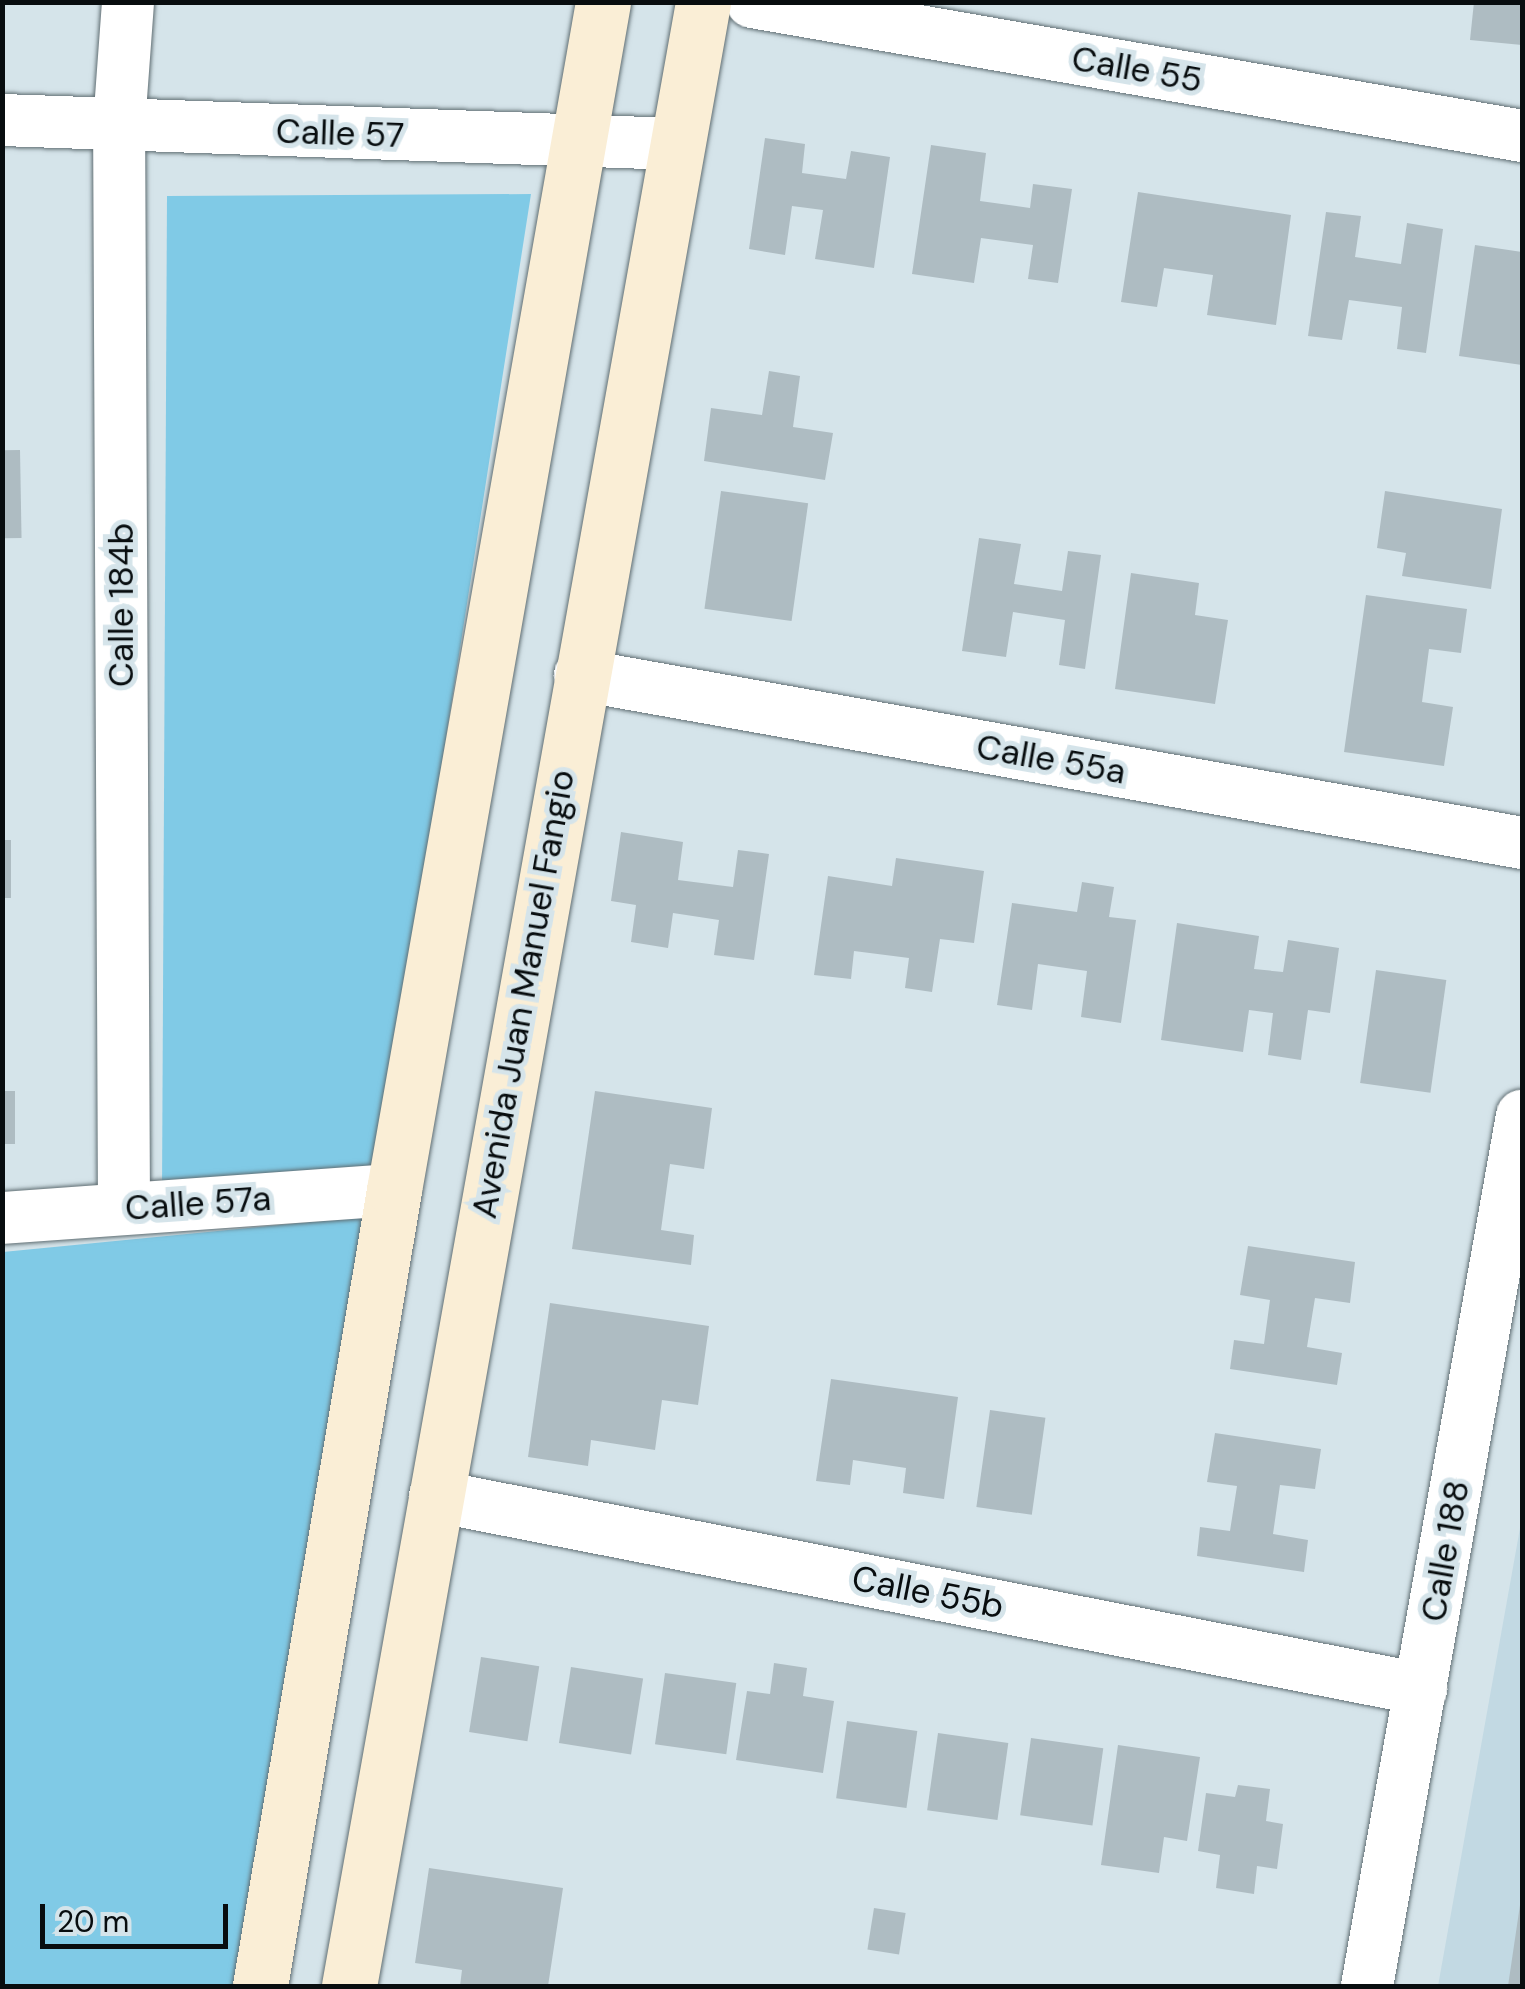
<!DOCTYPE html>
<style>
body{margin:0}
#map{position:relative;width:1525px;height:1989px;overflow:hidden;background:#d5e4ea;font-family:"DM Sans",sans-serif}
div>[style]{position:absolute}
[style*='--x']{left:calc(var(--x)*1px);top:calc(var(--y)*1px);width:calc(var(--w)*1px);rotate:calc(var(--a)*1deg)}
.built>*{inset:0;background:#c2d9e3}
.green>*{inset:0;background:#80cae6}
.building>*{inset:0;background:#aebcc2;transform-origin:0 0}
.roads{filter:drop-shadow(0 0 2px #606e73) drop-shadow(0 0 2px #606e73)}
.street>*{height:52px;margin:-26px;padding:0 26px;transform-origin:26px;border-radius:26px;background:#fff}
.secondary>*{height:55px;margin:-27.5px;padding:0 27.5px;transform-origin:27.5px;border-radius:27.5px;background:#faeed6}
span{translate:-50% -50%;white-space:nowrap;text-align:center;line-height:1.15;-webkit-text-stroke:10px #d5e4ea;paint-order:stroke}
.street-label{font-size:35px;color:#080d0f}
.frame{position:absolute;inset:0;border:5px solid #080d0f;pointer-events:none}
.scale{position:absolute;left:40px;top:1904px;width:188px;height:45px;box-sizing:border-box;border:5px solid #080d0f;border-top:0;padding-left:12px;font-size:30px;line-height:35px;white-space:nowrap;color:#080d0f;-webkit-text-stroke:8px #d5e4ea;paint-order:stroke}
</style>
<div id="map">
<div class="built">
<i style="clip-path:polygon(1522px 1517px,1522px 1986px,1438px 1986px)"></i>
</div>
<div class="green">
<i style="clip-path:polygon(531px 194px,378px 1173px,162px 1195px,167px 196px)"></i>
<i style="clip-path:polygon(370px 1216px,240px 1986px,3px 1986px,3px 1252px)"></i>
</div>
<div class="building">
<i style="clip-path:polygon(1474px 2px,1522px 2px,1522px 45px,1470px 40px)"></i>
<i style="clip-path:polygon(765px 138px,805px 144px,802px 173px,846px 179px,851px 151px,890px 157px,874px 268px,815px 259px,823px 210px,792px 206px,785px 255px,749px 249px)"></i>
<i style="clip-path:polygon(931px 145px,986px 153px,980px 201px,1030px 208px,1033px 184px,1072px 189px,1058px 283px,1028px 279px,1033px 245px,981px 238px,974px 283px,912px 274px)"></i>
<i style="clip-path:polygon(1138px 192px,1291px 215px,1276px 325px,1207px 315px,1213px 275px,1164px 268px,1157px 307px,1121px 302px)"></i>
<i style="clip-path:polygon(1326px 212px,1361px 216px,1355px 257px,1401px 264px,1407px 223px,1443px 229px,1426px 353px,1397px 349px,1402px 307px,1349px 300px,1342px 340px,1308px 336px)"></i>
<i style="clip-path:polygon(1475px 245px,1522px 252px,1522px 365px,1459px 356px)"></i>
<i style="clip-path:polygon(769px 371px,800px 376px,793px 427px,833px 433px,825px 480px,704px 461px,711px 408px,762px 415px)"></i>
<i style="left:20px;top:450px;width:88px;height:18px;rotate:89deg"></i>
<i style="left:721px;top:491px;width:88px;height:119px;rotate:8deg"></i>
<i style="clip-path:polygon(1385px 491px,1502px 509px,1491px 589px,1402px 576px,1406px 553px,1377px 548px)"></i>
<i style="clip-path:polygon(979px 538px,1021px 544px,1014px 584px,1062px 591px,1068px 551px,1101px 555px,1085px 669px,1059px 665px,1065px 620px,1013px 612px,1006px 657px,962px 651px)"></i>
<i style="clip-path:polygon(1131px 573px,1199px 583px,1195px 615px,1228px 620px,1215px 704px,1115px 689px)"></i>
<i style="clip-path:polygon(1366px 595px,1467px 609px,1461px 653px,1429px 649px,1422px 702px,1453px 707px,1444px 766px,1344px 752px)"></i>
<i style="clip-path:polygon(621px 832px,683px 842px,678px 880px,733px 887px,738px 850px,769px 854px,754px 960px,714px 955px,719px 920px,673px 913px,668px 948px,631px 942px,636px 905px,611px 901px)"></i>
<i style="left:2px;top:840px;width:9px;height:58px"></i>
<i style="clip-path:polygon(896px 858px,984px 871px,974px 943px,940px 939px,932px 992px,905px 988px,909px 958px,854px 951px,851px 979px,814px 975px,828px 876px,892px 886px)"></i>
<i style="clip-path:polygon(1082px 882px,1114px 887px,1109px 917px,1136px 920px,1121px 1023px,1081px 1017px,1087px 971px,1038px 964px,1032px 1010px,997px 1005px,1012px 903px,1077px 912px)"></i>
<i style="clip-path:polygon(1177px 923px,1259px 936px,1254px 969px,1283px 972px,1288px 940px,1339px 948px,1330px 1013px,1308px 1010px,1301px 1060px,1268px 1055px,1273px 1013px,1249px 1010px,1243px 1052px,1161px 1040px)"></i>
<i style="left:1376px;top:970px;width:71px;height:114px;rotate:8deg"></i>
<i style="left:2px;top:1091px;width:13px;height:53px"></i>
<i style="clip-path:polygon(595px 1091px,712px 1108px,704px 1169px,670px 1164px,661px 1230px,694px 1235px,691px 1265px,572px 1249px)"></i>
<i style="clip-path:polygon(1248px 1246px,1355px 1262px,1350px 1303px,1315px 1298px,1307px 1347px,1342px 1353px,1337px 1385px,1230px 1369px,1234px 1340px,1264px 1344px,1270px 1300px,1240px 1295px)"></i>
<i style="clip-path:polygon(550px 1303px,709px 1326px,698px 1405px,662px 1400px,655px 1450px,591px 1440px,588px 1466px,528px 1457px)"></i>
<i style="clip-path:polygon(831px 1379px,958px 1397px,944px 1499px,903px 1493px,906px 1468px,853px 1460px,850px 1485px,816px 1481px)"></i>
<i style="left:990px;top:1410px;width:56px;height:98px;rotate:8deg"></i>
<i style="clip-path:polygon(1215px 1433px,1321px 1449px,1315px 1489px,1280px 1485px,1273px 1534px,1308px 1540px,1304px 1572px,1197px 1556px,1200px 1527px,1230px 1531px,1237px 1486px,1207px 1482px)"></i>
<i style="left:481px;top:1657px;width:59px;height:76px;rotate:9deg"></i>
<i style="clip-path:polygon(774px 1663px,807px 1668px,803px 1696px,834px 1701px,823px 1773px,736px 1760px,747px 1691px,770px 1694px)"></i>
<i style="left:571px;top:1667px;width:73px;height:77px;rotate:9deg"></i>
<i style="left:665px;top:1673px;width:72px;height:72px;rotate:8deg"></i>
<i style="left:847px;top:1721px;width:71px;height:78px;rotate:8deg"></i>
<i style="left:938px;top:1733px;width:71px;height:78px;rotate:8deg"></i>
<i style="left:1031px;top:1738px;width:73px;height:78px;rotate:8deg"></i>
<i style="clip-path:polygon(1118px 1745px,1200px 1757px,1187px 1841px,1164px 1837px,1159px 1873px,1101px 1865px)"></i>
<i style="clip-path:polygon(1238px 1785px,1270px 1789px,1266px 1821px,1283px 1824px,1277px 1869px,1257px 1866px,1254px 1894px,1216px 1888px,1220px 1855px,1198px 1851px,1206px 1793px,1235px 1797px)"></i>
<i style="clip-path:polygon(429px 1868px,563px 1888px,548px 1986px,460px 1986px,462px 1970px,415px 1963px)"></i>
<i style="clip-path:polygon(1520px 1905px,1522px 1986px,1508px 1986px)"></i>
<i style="left:874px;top:1908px;width:32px;height:42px;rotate:9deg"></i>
</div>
<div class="roads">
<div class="street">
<i style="--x:752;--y:2;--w:782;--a:9.87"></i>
<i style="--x:2;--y:120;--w:675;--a:2.04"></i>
<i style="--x:580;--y:675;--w:957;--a:10.11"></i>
<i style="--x:124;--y:1208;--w:1083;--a:-90.26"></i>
<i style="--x:119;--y:125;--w:123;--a:-85.8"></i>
<i style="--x:2;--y:1218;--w:393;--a:-4.1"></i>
<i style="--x:435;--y:1496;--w:1005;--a:11.08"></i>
<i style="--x:1367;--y:1986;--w:884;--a:-79.9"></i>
</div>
<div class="secondary">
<i style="--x:260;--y:1986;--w:807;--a:-80.44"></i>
<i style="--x:394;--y:1190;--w:1206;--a:-80.02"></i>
<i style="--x:349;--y:1986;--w:2015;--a:-79.88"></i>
</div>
</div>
<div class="street-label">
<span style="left:1137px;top:69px;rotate:10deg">Calle 55</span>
<span style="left:340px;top:133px;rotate:2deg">Calle 57</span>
<span style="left:121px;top:605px;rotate:-90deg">Calle 184b</span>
<span style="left:1051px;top:759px;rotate:10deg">Calle 55a</span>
<span style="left:523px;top:994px;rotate:-80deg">Avenida Juan Manuel Fangio</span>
<span style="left:198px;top:1203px;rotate:-4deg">Calle 57a</span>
<span style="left:1445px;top:1551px;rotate:-80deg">Calle 188</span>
<span style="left:928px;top:1592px;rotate:11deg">Calle 55b</span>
</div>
<div class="frame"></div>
<div class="scale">20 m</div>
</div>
